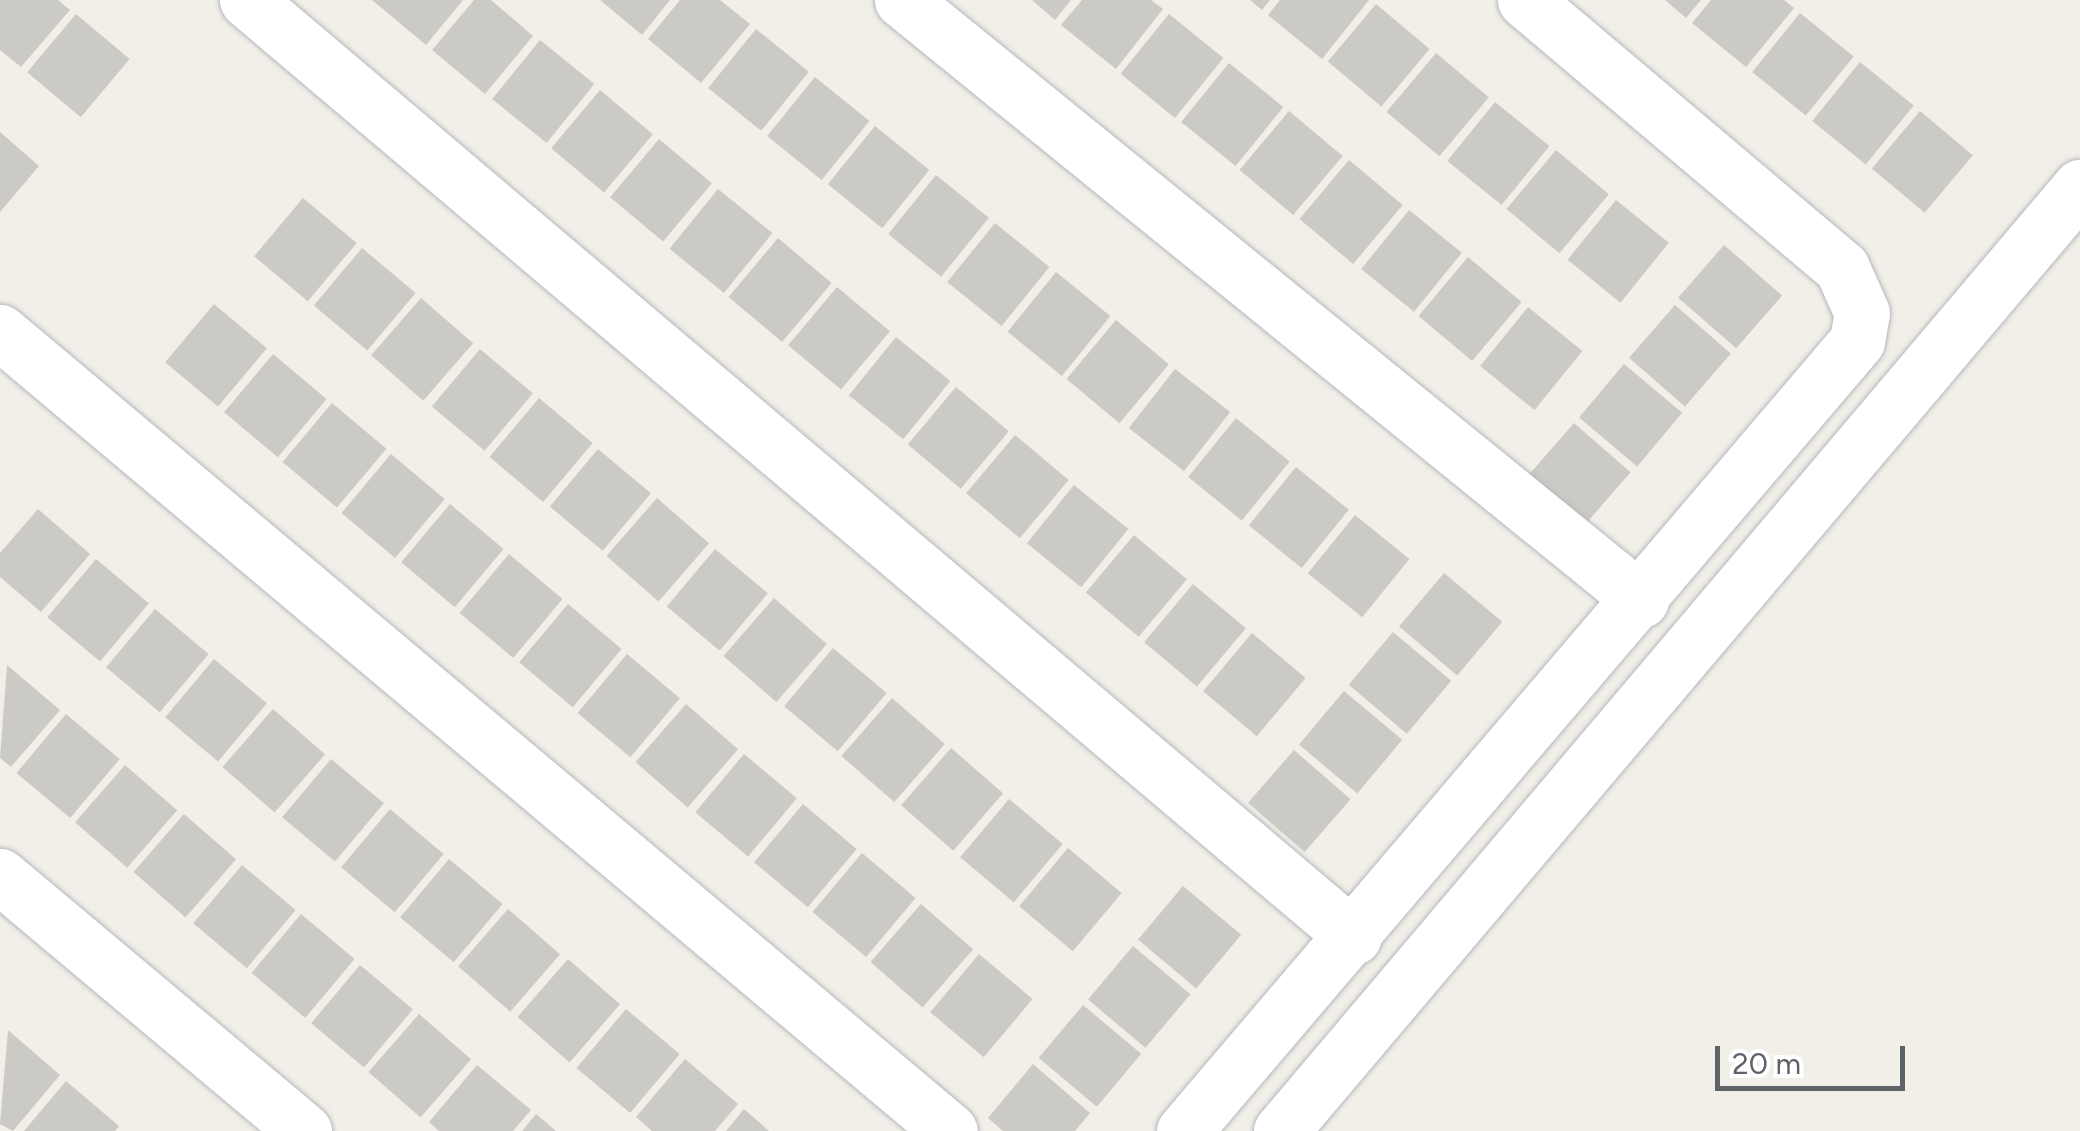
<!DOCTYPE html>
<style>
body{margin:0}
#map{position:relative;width:2080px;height:1131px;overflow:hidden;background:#f1efe8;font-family:Figtree,sans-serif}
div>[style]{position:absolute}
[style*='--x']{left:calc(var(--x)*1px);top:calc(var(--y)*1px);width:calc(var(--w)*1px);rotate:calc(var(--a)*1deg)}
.building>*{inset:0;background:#cccac5;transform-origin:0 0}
.roads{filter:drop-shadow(0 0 2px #b5b8bc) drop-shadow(0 0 2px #b5b8bc)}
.minor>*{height:55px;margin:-27.5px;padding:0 27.5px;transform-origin:27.5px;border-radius:27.5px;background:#fff}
span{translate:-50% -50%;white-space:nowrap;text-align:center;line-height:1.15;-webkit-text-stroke:8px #fff;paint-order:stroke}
.scale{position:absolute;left:1715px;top:1046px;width:190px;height:45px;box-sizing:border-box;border:5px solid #5f6368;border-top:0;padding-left:12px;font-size:30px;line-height:35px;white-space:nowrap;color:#5f6368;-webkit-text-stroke:8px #fff;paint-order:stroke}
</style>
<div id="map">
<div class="building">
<i style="clip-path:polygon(0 0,58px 0,70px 10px,21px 67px,0 50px)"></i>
<i style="clip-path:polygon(372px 0,463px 0,426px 45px)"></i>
<i style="clip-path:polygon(474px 0,491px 0,533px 36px,485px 94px,432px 50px)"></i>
<i style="clip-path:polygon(600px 0,670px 0,642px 35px)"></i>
<i style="clip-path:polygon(680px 0,720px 0,750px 24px,701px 83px,648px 39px)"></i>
<i style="clip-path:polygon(1032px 0,1071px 0,1055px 20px)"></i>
<i style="clip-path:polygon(1082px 0,1151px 0,1163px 9px,1116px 69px,1061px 25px)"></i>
<i style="clip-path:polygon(1250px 0,1270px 0,1262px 10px)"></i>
<i style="clip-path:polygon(1280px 0,1369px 0,1322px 59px,1268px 15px)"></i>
<i style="clip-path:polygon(1665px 0,1701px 0,1686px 18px)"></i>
<i style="clip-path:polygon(1711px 0,1784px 0,1794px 8px,1746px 67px,1692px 23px)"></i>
<i style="left:1376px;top:4px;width:70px;height:75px;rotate:40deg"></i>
<i style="left:1800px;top:13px;width:69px;height:76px;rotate:39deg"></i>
<i style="left:76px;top:14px;width:70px;height:76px;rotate:40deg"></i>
<i style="left:1169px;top:14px;width:70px;height:77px;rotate:39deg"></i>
<i style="left:756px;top:29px;width:68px;height:76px;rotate:39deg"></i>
<i style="left:540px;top:40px;width:70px;height:76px;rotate:39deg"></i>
<i style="left:1436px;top:53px;width:69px;height:77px;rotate:40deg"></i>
<i style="left:1860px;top:62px;width:69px;height:76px;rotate:39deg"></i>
<i style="left:1229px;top:63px;width:70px;height:76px;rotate:39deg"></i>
<i style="left:815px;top:77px;width:70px;height:76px;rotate:39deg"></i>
<i style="left:600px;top:90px;width:69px;height:76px;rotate:40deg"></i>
<i style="left:1495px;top:102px;width:70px;height:76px;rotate:39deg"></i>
<i style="left:1289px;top:111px;width:70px;height:77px;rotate:40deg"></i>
<i style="left:1920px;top:111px;width:69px;height:75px;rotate:40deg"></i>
<i style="left:875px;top:126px;width:70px;height:75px;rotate:39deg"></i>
<i style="clip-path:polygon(0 132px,39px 166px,0 212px)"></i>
<i style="left:659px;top:139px;width:69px;height:76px;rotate:40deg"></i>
<i style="left:1556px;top:150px;width:69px;height:77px;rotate:40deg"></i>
<i style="left:1349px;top:160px;width:70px;height:77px;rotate:40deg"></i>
<i style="left:936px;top:175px;width:68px;height:76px;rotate:39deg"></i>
<i style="left:718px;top:189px;width:70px;height:77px;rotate:39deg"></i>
<i style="left:303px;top:198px;width:70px;height:76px;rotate:40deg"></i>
<i style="left:1616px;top:200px;width:68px;height:77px;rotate:39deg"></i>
<i style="left:1409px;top:210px;width:68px;height:76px;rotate:39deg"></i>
<i style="left:995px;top:223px;width:70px;height:76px;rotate:39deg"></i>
<i style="left:778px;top:238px;width:70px;height:77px;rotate:40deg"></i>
<i style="left:1724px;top:245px;width:77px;height:70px;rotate:41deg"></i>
<i style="left:362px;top:248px;width:70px;height:75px;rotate:40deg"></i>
<i style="left:1468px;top:257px;width:70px;height:77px;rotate:40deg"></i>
<i style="left:1056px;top:272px;width:70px;height:77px;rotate:39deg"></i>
<i style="left:837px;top:287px;width:69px;height:76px;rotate:40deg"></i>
<i style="left:421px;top:298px;width:69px;height:76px;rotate:41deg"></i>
<i style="left:214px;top:304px;width:69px;height:76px;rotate:40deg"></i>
<i style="left:1675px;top:305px;width:74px;height:70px;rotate:41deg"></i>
<i style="left:1528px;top:307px;width:70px;height:76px;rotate:39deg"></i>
<i style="left:1116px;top:320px;width:69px;height:77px;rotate:40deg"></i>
<i style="left:896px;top:337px;width:70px;height:75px;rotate:39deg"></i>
<i style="left:480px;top:349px;width:69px;height:75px;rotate:40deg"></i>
<i style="left:273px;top:354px;width:70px;height:76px;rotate:40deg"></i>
<i style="left:1624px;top:364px;width:76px;height:70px;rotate:40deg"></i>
<i style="left:1175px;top:369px;width:70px;height:75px;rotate:38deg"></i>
<i style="left:956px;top:387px;width:69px;height:75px;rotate:40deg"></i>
<i style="left:539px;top:398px;width:70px;height:77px;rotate:40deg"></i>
<i style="left:332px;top:403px;width:71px;height:77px;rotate:40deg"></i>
<i style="left:1236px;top:418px;width:69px;height:76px;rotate:39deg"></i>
<i style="left:1574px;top:423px;width:75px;height:70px;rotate:41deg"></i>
<i style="left:1015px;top:435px;width:70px;height:76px;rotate:40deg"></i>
<i style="left:598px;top:449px;width:69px;height:75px;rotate:40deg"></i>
<i style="left:391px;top:454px;width:70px;height:77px;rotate:40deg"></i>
<i style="left:1296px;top:467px;width:68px;height:75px;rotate:39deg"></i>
<i style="left:1074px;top:485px;width:70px;height:75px;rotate:39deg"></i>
<i style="left:657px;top:498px;width:69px;height:77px;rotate:41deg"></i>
<i style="left:450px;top:504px;width:70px;height:76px;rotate:40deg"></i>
<i style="clip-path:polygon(38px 509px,90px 554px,41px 612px,0 577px,0 553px)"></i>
<i style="left:1355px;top:515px;width:70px;height:75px;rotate:39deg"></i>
<i style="left:1134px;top:535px;width:69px;height:75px;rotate:40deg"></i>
<i style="left:715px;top:549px;width:69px;height:75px;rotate:40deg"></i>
<i style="left:509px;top:554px;width:70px;height:77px;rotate:40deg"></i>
<i style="left:96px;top:559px;width:69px;height:76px;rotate:40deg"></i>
<i style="left:1444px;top:573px;width:76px;height:70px;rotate:40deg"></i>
<i style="left:1193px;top:584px;width:69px;height:76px;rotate:40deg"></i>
<i style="left:774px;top:598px;width:70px;height:77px;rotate:41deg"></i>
<i style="left:568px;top:604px;width:70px;height:76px;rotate:40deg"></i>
<i style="left:155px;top:609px;width:70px;height:76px;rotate:40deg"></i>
<i style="left:1393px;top:632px;width:76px;height:69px;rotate:40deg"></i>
<i style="left:1252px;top:633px;width:70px;height:76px;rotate:40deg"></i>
<i style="left:833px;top:648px;width:70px;height:76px;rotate:40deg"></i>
<i style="left:627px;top:654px;width:69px;height:77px;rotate:40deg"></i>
<i style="left:214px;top:659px;width:69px;height:76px;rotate:40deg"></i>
<i style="clip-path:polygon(7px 665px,60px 710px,11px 767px,0 758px)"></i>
<i style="left:1344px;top:691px;width:76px;height:70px;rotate:40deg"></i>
<i style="left:892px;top:698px;width:70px;height:77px;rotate:41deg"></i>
<i style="left:686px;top:704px;width:69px;height:77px;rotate:41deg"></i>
<i style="left:273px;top:709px;width:69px;height:77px;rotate:41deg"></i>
<i style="left:66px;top:714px;width:70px;height:77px;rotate:40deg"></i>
<i style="left:951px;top:748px;width:69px;height:76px;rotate:41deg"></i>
<i style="left:1294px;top:750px;width:75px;height:70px;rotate:41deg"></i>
<i style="left:744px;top:754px;width:69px;height:76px;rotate:40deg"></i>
<i style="left:331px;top:759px;width:69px;height:76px;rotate:40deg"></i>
<i style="left:125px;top:765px;width:69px;height:76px;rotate:41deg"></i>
<i style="left:1009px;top:799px;width:70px;height:76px;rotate:40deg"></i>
<i style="left:803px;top:804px;width:70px;height:76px;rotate:40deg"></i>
<i style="left:390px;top:809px;width:70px;height:76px;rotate:40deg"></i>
<i style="left:184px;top:814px;width:69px;height:77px;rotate:41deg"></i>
<i style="left:1068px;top:848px;width:70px;height:76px;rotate:40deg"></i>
<i style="left:862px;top:853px;width:70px;height:77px;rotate:40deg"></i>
<i style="left:449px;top:859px;width:70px;height:76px;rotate:40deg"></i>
<i style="left:242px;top:865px;width:70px;height:76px;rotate:40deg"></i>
<i style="left:1183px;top:886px;width:76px;height:70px;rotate:40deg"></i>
<i style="left:921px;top:904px;width:69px;height:77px;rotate:41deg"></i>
<i style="left:508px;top:909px;width:69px;height:76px;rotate:41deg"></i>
<i style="left:301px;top:914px;width:70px;height:77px;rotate:40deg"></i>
<i style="left:1133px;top:946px;width:75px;height:70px;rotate:40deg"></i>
<i style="left:979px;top:954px;width:70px;height:76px;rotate:40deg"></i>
<i style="left:568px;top:959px;width:69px;height:77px;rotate:41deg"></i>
<i style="left:360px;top:965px;width:69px;height:76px;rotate:40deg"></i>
<i style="left:1083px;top:1005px;width:76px;height:69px;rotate:40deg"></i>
<i style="left:626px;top:1009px;width:70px;height:77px;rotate:40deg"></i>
<i style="left:419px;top:1014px;width:69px;height:77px;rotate:41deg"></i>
<i style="clip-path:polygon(8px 1030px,60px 1075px,13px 1131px,0 1124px)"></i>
<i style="clip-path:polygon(685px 1059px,738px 1104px,715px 1131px,652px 1131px,636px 1117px)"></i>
<i style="clip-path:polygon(1033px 1064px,1090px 1113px,1075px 1131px,1003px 1131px,988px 1118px)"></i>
<i style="clip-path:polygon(477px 1065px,531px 1110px,513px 1131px,439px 1131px,429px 1122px)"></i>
<i style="clip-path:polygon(66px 1081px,119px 1126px,115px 1131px,24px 1131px)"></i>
<i style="clip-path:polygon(744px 1109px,769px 1131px,726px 1131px)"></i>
<i style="clip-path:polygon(536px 1114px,556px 1131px,522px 1131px)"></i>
</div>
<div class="roads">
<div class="minor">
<i style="--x:247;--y:0;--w:1450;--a:40.25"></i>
<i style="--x:902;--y:0;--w:952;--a:39.07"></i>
<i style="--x:0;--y:332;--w:1241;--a:40.07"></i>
<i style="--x:0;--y:876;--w:397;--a:40"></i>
<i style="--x:1184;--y:1131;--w:1038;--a:-49.57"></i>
<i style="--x:1857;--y:341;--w:28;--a:-80"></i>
<i style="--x:1862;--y:313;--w:49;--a:-114"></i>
<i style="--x:1842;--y:268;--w:415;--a:-139.8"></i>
<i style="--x:1281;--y:1131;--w:1237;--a:-49.76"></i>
</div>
</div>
<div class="scale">20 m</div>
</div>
